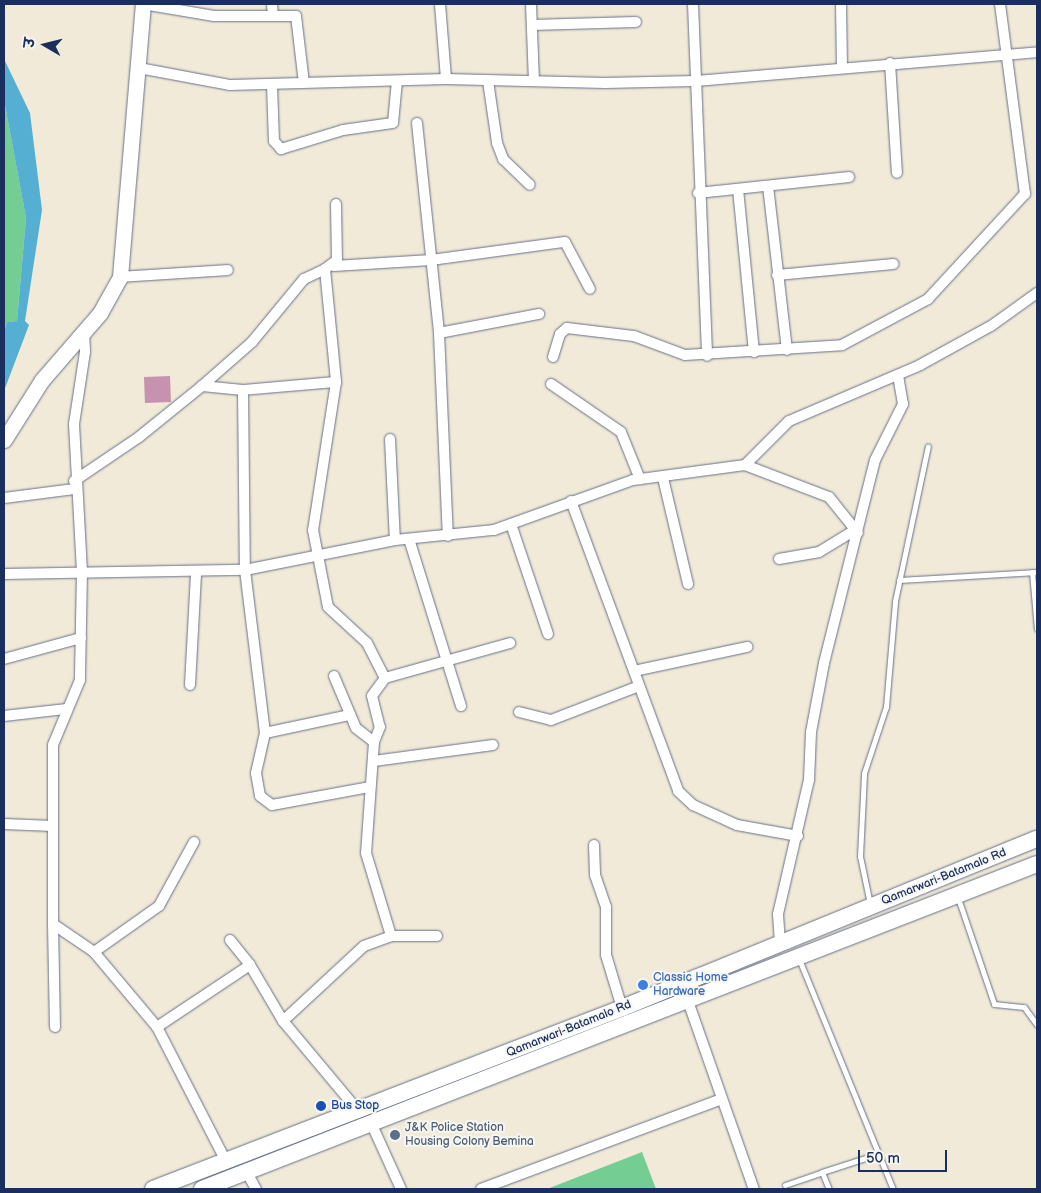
<!DOCTYPE html>
<meta charset="utf-8">
<style>
body{margin:0}
#map{position:relative;width:1041px;height:1193px;overflow:hidden;background:#f1ead8;font-family:"Balsamiq Sans","Playpen Sans Deva",sans-serif}
div>[style]{position:absolute}
[style*='--x']{left:calc(var(--x)*1px);top:calc(var(--y)*1px);width:calc(var(--w)*1px);rotate:calc(var(--a)*1deg)}
.green>*{inset:0;background:#74cd93}
.water>*{inset:0;background:#54afd2}
.building>*{inset:0;background:#c792af;transform-origin:0 0}
.roads{filter:drop-shadow(0 0 1px #667089) drop-shadow(0 0 1px #667089)}
.lane>*{height:5px;margin:-2.5px;padding:0 2.5px;transform-origin:2.5px;border-radius:2.5px;background:#fff}
.street>*{height:10px;margin:-5px;padding:0 5px;transform-origin:5px;border-radius:5px;background:#fff}
.secondary>*{height:15px;margin:-7.5px;padding:0 7.5px;transform-origin:7.5px;border-radius:7.5px;background:#fff}
.primary>*{height:16px;margin:-8px;padding:0 8px;transform-origin:8px;border-radius:8px;background:#fff}
.dots>*{width:14px;height:14px;translate:-50% -50%;box-sizing:border-box;border:2px solid #f6f6f2;border-radius:50%}
span{translate:-50% -50%;white-space:nowrap;text-align:center;line-height:1.15;-webkit-text-stroke:4px #f6f6f2;paint-order:stroke}
.street-label{font-size:12px;color:#1b2f5e}
.shop-label{font-size:12px;color:#366cbe}
.left{translate:0 -50%;text-align:left}
.transit-label{font-size:12px;color:#164399}
.service-label{font-size:12px;color:#4e5e75}
.frame{position:absolute;inset:0;border:5px solid #1b2f5e;pointer-events:none}
.north{position:absolute;left:20px;top:20px;width:50px;height:50px;-webkit-text-stroke:4px #f6f6f2;paint-order:stroke;rotate:278deg;font-size:14px;font-weight:700;line-height:20px;text-align:center;color:#1b2f5e}
.north::after{content:'';display:block;margin:auto;width:18px;height:22px;background:#1b2f5e;clip-path:polygon(50% 0,100% 100%,50% 72%,0 100%)}
.scale{position:absolute;left:858px;top:1150px;width:89px;height:22px;box-sizing:border-box;border:2px solid #1b2f5e;border-top:0;padding-left:6px;font-size:15px;line-height:18px;white-space:nowrap;color:#1b2f5e;-webkit-text-stroke:4px #f6f6f2;paint-order:stroke}
</style>
<div id="map">
<div class="green">
<i style="clip-path:polygon(4px 100px,26px 218px,17px 321px,7px 322px,4px 332px)"></i>
<i style="clip-path:polygon(642px 1152px,656px 1189px,547px 1189px)"></i>
</div>
<div class="water">
<i style="clip-path:polygon(4px 59px,30px 113px,42px 210px,25px 321px,29px 325px,4px 391px,4px 332px,7px 322px,17px 321px,26px 218px,4px 100px)"></i>
</div>
<div class="building">
<i style="left:170px;top:376px;width:26px;height:26px;rotate:88deg"></i>
</div>
<div class="roads">
<div class="lane">
<i style="--x:1032;--y:572;--w:57;--a:85"></i>
<i style="--x:899;--y:580;--w:138;--a:-3.3"></i>
<i style="--x:958;--y:898;--w:112;--a:71.2"></i>
<i style="--x:994;--y:1004;--w:30;--a:6"></i>
<i style="--x:1024;--y:1007;--w:22;--a:54"></i>
<i style="--x:870;--y:904;--w:49;--a:-101.8"></i>
<i style="--x:860;--y:856;--w:83;--a:-87.2"></i>
<i style="--x:864;--y:773;--w:70;--a:-71.6"></i>
<i style="--x:886;--y:707;--w:106;--a:-85.1"></i>
<i style="--x:895;--y:601;--w:158;--a:-78"></i>
<i style="--x:799;--y:959;--w:248;--a:67.8"></i>
<i style="--x:822;--y:1172;--w:59;--a:-17.8"></i>
<i style="--x:785;--y:1185;--w:39;--a:-19"></i>
<i style="--x:822;--y:1172;--w:18;--a:68"></i>
</div>
<div class="street">
<i style="--x:143;--y:4;--w:72;--a:9.6"></i>
<i style="--x:214;--y:16;--w:82;--a:0"></i>
<i style="--x:296;--y:16;--w:67;--a:83.2"></i>
<i style="--x:272;--y:4;--w:11;--a:85"></i>
<i style="--x:440;--y:4;--w:75;--a:85.4"></i>
<i style="--x:531;--y:4;--w:77;--a:87.8"></i>
<i style="--x:693;--y:4;--w:352;--a:87.7"></i>
<i style="--x:841;--y:4;--w:63;--a:89.1"></i>
<i style="--x:532;--y:25;--w:104;--a:-1.7"></i>
<i style="--x:890;--y:63;--w:110;--a:86.4"></i>
<i style="--x:139;--y:68;--w:93;--a:10.6"></i>
<i style="--x:230;--y:85;--w:216;--a:-1.6"></i>
<i style="--x:446;--y:79;--w:159;--a:1.4"></i>
<i style="--x:605;--y:83;--w:90;--a:-1.3"></i>
<i style="--x:695;--y:81;--w:343;--a:-4.8"></i>
<i style="--x:488;--y:81;--w:63;--a:81.7"></i>
<i style="--x:497;--y:143;--w:17;--a:69"></i>
<i style="--x:503;--y:159;--w:37;--a:44"></i>
<i style="--x:272;--y:85;--w:56;--a:88"></i>
<i style="--x:274;--y:141;--w:11;--a:49"></i>
<i style="--x:281;--y:149;--w:65;--a:-17"></i>
<i style="--x:343;--y:130;--w:50;--a:-8"></i>
<i style="--x:393;--y:123;--w:42;--a:-84.6"></i>
<i style="--x:417;--y:123;--w:211;--a:84"></i>
<i style="--x:439;--y:333;--w:203;--a:87.5"></i>
<i style="--x:768;--y:186;--w:165;--a:83.4"></i>
<i style="--x:738;--y:189;--w:164;--a:84.4"></i>
<i style="--x:698;--y:193;--w:152;--a:-6"></i>
<i style="--x:336;--y:204;--w:56;--a:89"></i>
<i style="--x:337;--y:260;--w:15;--a:143"></i>
<i style="--x:325;--y:269;--w:114;--a:84.4"></i>
<i style="--x:336;--y:382;--w:150;--a:98.8"></i>
<i style="--x:313;--y:530;--w:78;--a:79"></i>
<i style="--x:328;--y:607;--w:53;--a:42.7"></i>
<i style="--x:367;--y:643;--w:39;--a:63"></i>
<i style="--x:385;--y:678;--w:22;--a:126"></i>
<i style="--x:372;--y:696;--w:32;--a:76"></i>
<i style="--x:380;--y:727;--w:16;--a:112"></i>
<i style="--x:374;--y:742;--w:111;--a:94.1"></i>
<i style="--x:366;--y:853;--w:87;--a:73.2"></i>
<i style="--x:334;--y:266;--w:97;--a:-3.5"></i>
<i style="--x:431;--y:260;--w:135;--a:-7.7"></i>
<i style="--x:565;--y:242;--w:53;--a:62"></i>
<i style="--x:777;--y:275;--w:117;--a:-5.4"></i>
<i style="--x:120;--y:277;--w:108;--a:-3.7"></i>
<i style="--x:84;--y:332;--w:20;--a:87"></i>
<i style="--x:85;--y:352;--w:73;--a:98.7"></i>
<i style="--x:74;--y:424;--w:147;--a:86.9"></i>
<i style="--x:82;--y:571;--w:109;--a:91.1"></i>
<i style="--x:80;--y:680;--w:70;--a:112.6"></i>
<i style="--x:53;--y:745;--w:179;--a:90"></i>
<i style="--x:53;--y:924;--w:50;--a:34.3"></i>
<i style="--x:94;--y:952;--w:98;--a:50"></i>
<i style="--x:157;--y:1027;--w:151;--a:62.8"></i>
<i style="--x:439;--y:333;--w:102;--a:-10.8"></i>
<i style="--x:553;--y:357;--w:24;--a:-73"></i>
<i style="--x:560;--y:334;--w:9;--a:-41"></i>
<i style="--x:567;--y:328;--w:67;--a:6.8"></i>
<i style="--x:634;--y:336;--w:54;--a:20.4"></i>
<i style="--x:685;--y:355;--w:157;--a:-3.6"></i>
<i style="--x:842;--y:345;--w:98;--a:-28.1"></i>
<i style="--x:928;--y:299;--w:143;--a:-47.3"></i>
<i style="--x:1025;--y:194;--w:192;--a:-97.5"></i>
<i style="--x:336;--y:382;--w:93;--a:175.1"></i>
<i style="--x:243;--y:390;--w:180;--a:89.4"></i>
<i style="--x:245;--y:570;--w:164;--a:83"></i>
<i style="--x:265;--y:733;--w:41;--a:102.7"></i>
<i style="--x:256;--y:773;--w:23;--a:80"></i>
<i style="--x:260;--y:796;--w:15;--a:37"></i>
<i style="--x:272;--y:805;--w:100;--a:-10.4"></i>
<i style="--x:551;--y:384;--w:85;--a:34.4"></i>
<i style="--x:621;--y:432;--w:51;--a:68"></i>
<i style="--x:202;--y:386;--w:41;--a:5.6"></i>
<i style="--x:390;--y:439;--w:101;--a:87.2"></i>
<i style="--x:745;--y:465;--w:90;--a:20.9"></i>
<i style="--x:829;--y:497;--w:46;--a:51.1"></i>
<i style="--x:663;--y:478;--w:109;--a:76.7"></i>
<i style="--x:74;--y:481;--w:78;--a:-34.1"></i>
<i style="--x:139;--y:437;--w:81;--a:-39"></i>
<i style="--x:202;--y:386;--w:67;--a:-41.3"></i>
<i style="--x:252;--y:342;--w:82;--a:-50.5"></i>
<i style="--x:304;--y:279;--w:23;--a:-25"></i>
<i style="--x:4;--y:498;--w:71;--a:-7.3"></i>
<i style="--x:571;--y:501;--w:309;--a:69.7"></i>
<i style="--x:678;--y:791;--w:21;--a:43"></i>
<i style="--x:693;--y:805;--w:48;--a:24.4"></i>
<i style="--x:737;--y:825;--w:62;--a:10.2"></i>
<i style="--x:511;--y:524;--w:116;--a:71.4"></i>
<i style="--x:409;--y:539;--w:175;--a:72.7"></i>
<i style="--x:779;--y:559;--w:41;--a:-9.9"></i>
<i style="--x:819;--y:552;--w:42;--a:-31.4"></i>
<i style="--x:4;--y:574;--w:241;--a:-1"></i>
<i style="--x:245;--y:570;--w:153;--a:-11.3"></i>
<i style="--x:395;--y:540;--w:100;--a:-5.8"></i>
<i style="--x:494;--y:530;--w:148;--a:-19.8"></i>
<i style="--x:633;--y:480;--w:113;--a:-7.6"></i>
<i style="--x:745;--y:465;--w:62;--a:-45"></i>
<i style="--x:789;--y:421;--w:142;--a:-23.1"></i>
<i style="--x:920;--y:365;--w:81;--a:-28.8"></i>
<i style="--x:991;--y:326;--w:57;--a:-35.7"></i>
<i style="--x:4;--y:659;--w:80;--a:-15.3"></i>
<i style="--x:634;--y:671;--w:116;--a:-12"></i>
<i style="--x:334;--y:676;--w:56;--a:67.1"></i>
<i style="--x:356;--y:728;--w:23;--a:38"></i>
<i style="--x:385;--y:678;--w:130;--a:-15.6"></i>
<i style="--x:190;--y:685;--w:111;--a:-86.9"></i>
<i style="--x:519;--y:712;--w:33;--a:14"></i>
<i style="--x:551;--y:720;--w:94;--a:-21.1"></i>
<i style="--x:4;--y:716;--w:61;--a:-6.5"></i>
<i style="--x:265;--y:733;--w:87;--a:-12"></i>
<i style="--x:374;--y:761;--w:120;--a:-7.7"></i>
<i style="--x:4;--y:824;--w:49;--a:2.3"></i>
<i style="--x:594;--y:845;--w:30;--a:88"></i>
<i style="--x:595;--y:875;--w:34;--a:71"></i>
<i style="--x:606;--y:907;--w:48;--a:90"></i>
<i style="--x:606;--y:955;--w:55;--a:73.2"></i>
<i style="--x:53;--y:924;--w:103;--a:88.9"></i>
<i style="--x:230;--y:940;--w:32;--a:51"></i>
<i style="--x:250;--y:965;--w:65;--a:59.5"></i>
<i style="--x:283;--y:1021;--w:119;--a:50.1"></i>
<i style="--x:780;--y:943;--w:29;--a:-94"></i>
<i style="--x:778;--y:914;--w:138;--a:-77"></i>
<i style="--x:809;--y:780;--w:48;--a:-87.6"></i>
<i style="--x:811;--y:732;--w:70;--a:-79.3"></i>
<i style="--x:824;--y:663;--w:209;--a:-75.9"></i>
<i style="--x:875;--y:460;--w:63;--a:-63.4"></i>
<i style="--x:903;--y:404;--w:29;--a:-100"></i>
<i style="--x:94;--y:952;--w:80;--a:-35.3"></i>
<i style="--x:159;--y:906;--w:73;--a:-61.3"></i>
<i style="--x:688;--y:1001;--w:199;--a:70.7"></i>
<i style="--x:283;--y:1021;--w:110;--a:-42.8"></i>
<i style="--x:364;--y:946;--w:29;--a:-20"></i>
<i style="--x:391;--y:936;--w:46;--a:0"></i>
<i style="--x:157;--y:1027;--w:112;--a:-33.7"></i>
<i style="--x:372;--y:1125;--w:70;--a:65.6"></i>
<i style="--x:246;--y:1171;--w:21;--a:61"></i>
<i style="--x:481;--y:1189;--w:257;--a:-20.5"></i>
</div>
<div class="secondary">
<i style="--x:4;--y:440;--w:71;--a:-57.7"></i>
<i style="--x:42;--y:380;--w:89;--a:-49.1"></i>
<i style="--x:100;--y:313;--w:41;--a:-60.9"></i>
<i style="--x:120;--y:277;--w:274;--a:-85.2"></i>
</div>
<div class="primary">
<i style="--x:153;--y:1189;--w:503;--a:-21.1"></i>
<i style="--x:622;--y:1008;--w:448;--a:-22.2"></i>
<i style="--x:202;--y:1189;--w:896;--a:-21.27"></i>
</div>
</div>
<div class="dots">
<i style="left:643px;top:985px;background:#3f7fe0"></i>
<i style="left:321px;top:1106px;background:#1a4fb4"></i>
<i style="left:395px;top:1135px;background:#5c6f8a"></i>
</div>
<div class="street-label">
<span style="left:944px;top:877px;rotate:-22deg">Qamarwari-Batamalo Rd</span>
<span style="left:569px;top:1029px;rotate:-22deg">Qamarwari-Batamalo Rd</span>
</div>
<div class="shop-label">
<span class="left" style="left:653px;top:985px">Classic Home<br>Hardware</span>
</div>
<div class="transit-label">
<span class="left" style="left:331px;top:1106px">Bus Stop</span>
</div>
<div class="service-label">
<span class="left" style="left:405px;top:1135px">J&amp;K Police Station<br>Housing Colony Bemina</span>
</div>
<div class="frame"></div>
<div class="north">उ</div>
<div class="scale">50 m</div>
</div>
